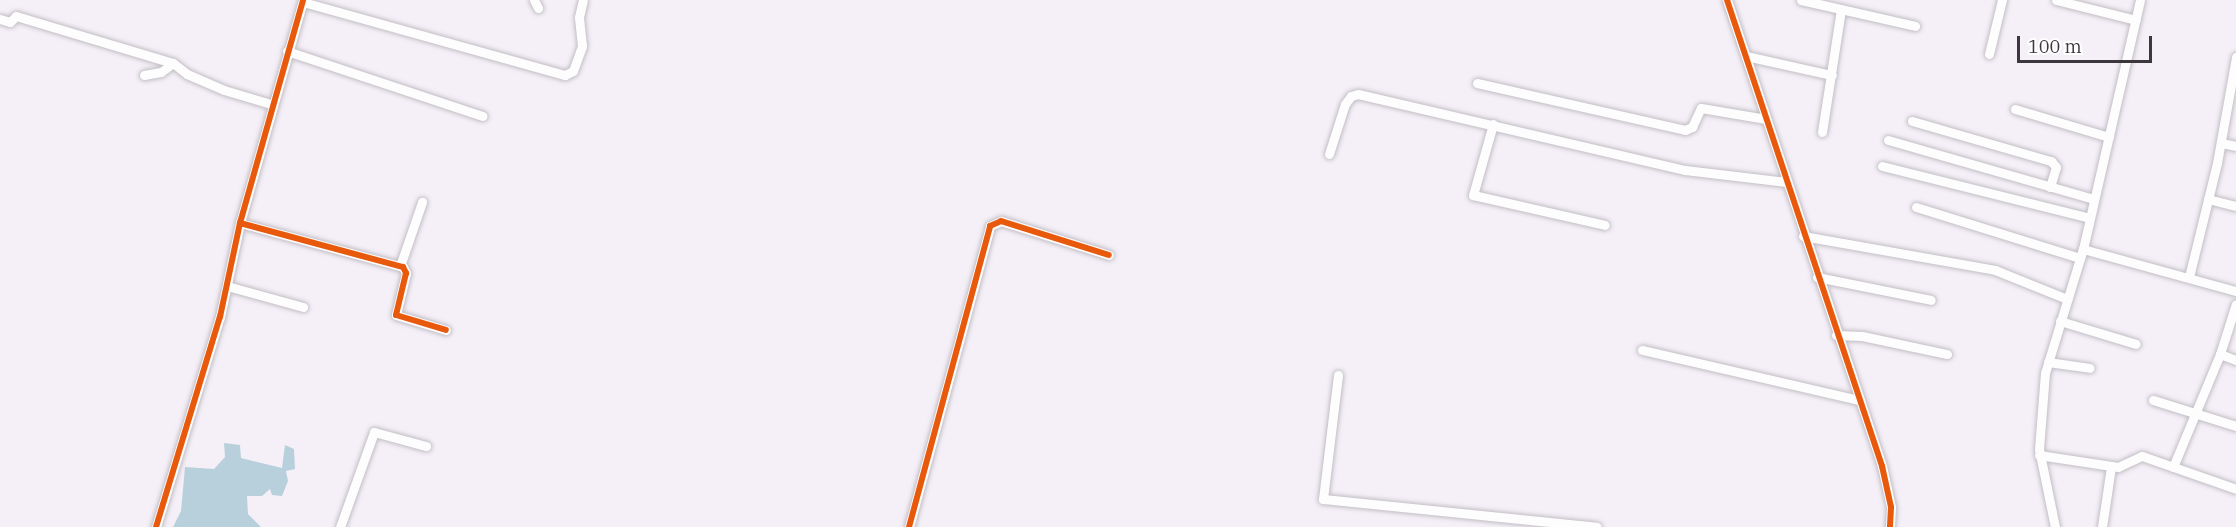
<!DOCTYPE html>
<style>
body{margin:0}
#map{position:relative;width:2236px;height:527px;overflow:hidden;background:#f5f0f8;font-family:"IBM Plex Serif",serif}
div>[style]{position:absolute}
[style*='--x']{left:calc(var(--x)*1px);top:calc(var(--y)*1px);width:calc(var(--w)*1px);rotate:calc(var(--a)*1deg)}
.water>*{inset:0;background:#b8d0db}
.roads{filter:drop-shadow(0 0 2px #c2bec4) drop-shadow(0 0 2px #c2bec4)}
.minor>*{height:9px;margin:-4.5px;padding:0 4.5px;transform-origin:4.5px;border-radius:4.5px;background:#fefdfe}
.cycleway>*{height:6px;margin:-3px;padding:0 3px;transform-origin:3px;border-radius:3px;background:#e8590c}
span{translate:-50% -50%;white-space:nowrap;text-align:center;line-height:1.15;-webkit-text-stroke:6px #fff;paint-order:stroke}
.scale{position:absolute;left:2017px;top:36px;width:135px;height:27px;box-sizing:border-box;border:3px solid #3b373d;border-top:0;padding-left:8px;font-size:18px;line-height:21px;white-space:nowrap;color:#3b373d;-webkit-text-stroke:4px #fff;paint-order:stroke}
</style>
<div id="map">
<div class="water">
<i style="clip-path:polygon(224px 443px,240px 445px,241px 458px,282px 468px,285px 445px,294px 449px,295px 469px,286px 471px,288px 481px,282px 496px,272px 495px,270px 489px,262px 496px,247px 496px,248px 514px,261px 527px,173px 527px,181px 511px,185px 467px,214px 469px,225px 457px)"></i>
</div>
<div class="roads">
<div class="minor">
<i style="--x:534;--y:0;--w:9;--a:63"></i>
<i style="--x:1727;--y:0;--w:491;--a:71.6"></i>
<i style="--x:1882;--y:466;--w:42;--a:77.6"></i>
<i style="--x:1891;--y:507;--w:20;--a:93"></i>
<i style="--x:1801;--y:0;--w:117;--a:12.8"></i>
<i style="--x:2056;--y:0;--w:82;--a:14"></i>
<i style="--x:303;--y:2;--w:272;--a:15.6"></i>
<i style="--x:565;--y:75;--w:9;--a:-27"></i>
<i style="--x:573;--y:71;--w:27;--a:-70"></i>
<i style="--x:582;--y:46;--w:29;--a:-96"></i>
<i style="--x:579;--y:17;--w:17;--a:-77"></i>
<i style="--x:0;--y:19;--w:10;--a:17"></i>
<i style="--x:10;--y:22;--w:8;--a:-45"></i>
<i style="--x:16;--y:16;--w:164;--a:16.7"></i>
<i style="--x:287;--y:51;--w:206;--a:18.4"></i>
<i style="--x:1989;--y:54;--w:56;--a:-76.5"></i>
<i style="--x:1746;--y:56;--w:88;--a:12.5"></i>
<i style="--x:144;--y:75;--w:17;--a:-10"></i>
<i style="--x:161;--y:72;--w:15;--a:-37"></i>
<i style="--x:173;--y:63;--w:18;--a:38"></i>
<i style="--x:187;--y:74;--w:40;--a:23.4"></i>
<i style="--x:224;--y:90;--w:49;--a:16.6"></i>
<i style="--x:1477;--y:83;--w:213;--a:12.7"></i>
<i style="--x:1685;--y:130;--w:8;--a:-23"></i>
<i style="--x:1692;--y:127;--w:21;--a:-65"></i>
<i style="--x:1701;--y:108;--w:66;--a:9.6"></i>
<i style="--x:2015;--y:109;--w:98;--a:16.6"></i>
<i style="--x:1912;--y:121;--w:145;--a:16.1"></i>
<i style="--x:2051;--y:161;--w:8;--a:50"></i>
<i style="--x:2056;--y:167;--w:21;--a:107"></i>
<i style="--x:1493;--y:124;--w:74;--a:105.7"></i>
<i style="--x:1473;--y:195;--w:135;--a:12.8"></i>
<i style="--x:1822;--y:132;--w:124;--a:-81.2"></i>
<i style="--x:1888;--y:140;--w:214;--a:16"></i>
<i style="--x:2221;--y:143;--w:15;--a:11"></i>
<i style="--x:1329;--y:154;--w:52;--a:-72.3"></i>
<i style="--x:1345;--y:104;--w:10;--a:-53"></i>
<i style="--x:1351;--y:96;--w:7;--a:-16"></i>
<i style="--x:1358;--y:94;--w:336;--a:13.1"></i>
<i style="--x:1685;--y:170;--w:102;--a:6.8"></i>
<i style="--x:1882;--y:166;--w:214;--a:14"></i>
<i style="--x:2208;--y:199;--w:29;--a:14"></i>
<i style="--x:1916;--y:207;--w:172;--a:17.3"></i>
<i style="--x:240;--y:223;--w:169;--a:15.1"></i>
<i style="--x:403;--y:267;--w:7;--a:63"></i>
<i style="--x:406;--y:273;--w:43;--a:103.4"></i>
<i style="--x:396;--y:315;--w:52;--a:16.7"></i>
<i style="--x:1803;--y:236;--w:195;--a:10"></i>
<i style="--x:1995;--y:270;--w:78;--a:21.9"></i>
<i style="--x:2083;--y:249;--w:159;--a:15.4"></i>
<i style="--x:400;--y:266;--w:68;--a:-71"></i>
<i style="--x:1817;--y:277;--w:116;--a:11.4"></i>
<i style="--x:2189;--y:277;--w:117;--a:-76.2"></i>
<i style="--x:2217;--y:163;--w:108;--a:-79.8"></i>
<i style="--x:227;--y:286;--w:79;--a:15.4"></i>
<i style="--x:2060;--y:321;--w:79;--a:16.8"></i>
<i style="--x:1836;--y:335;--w:26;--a:2"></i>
<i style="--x:1862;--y:336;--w:87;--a:12"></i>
<i style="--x:1642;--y:350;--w:223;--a:13"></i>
<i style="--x:2220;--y:354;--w:17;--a:21"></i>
<i style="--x:2048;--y:362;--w:42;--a:8.1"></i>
<i style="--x:1338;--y:375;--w:125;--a:96.9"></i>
<i style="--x:1323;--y:499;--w:275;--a:5.8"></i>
<i style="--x:2153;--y:400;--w:87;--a:17.4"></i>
<i style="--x:2039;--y:455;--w:80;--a:8.6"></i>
<i style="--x:2118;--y:467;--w:26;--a:-25"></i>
<i style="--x:2142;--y:456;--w:100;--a:19.3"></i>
<i style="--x:2173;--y:467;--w:122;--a:-67.4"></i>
<i style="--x:2220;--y:354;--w:52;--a:-72.3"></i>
<i style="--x:156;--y:527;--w:220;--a:-73.1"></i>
<i style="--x:220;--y:317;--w:96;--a:-78"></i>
<i style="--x:240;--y:223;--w:232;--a:-74.2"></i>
<i style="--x:340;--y:527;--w:101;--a:-70.3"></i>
<i style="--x:374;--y:432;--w:54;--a:15.1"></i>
<i style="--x:909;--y:527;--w:312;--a:-74.9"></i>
<i style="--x:990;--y:226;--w:12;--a:-24"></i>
<i style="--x:1001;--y:221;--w:113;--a:17.5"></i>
<i style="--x:2055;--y:527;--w:80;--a:-101.6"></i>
<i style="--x:2039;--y:449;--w:76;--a:-85.5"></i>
<i style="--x:2045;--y:373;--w:130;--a:-73"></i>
<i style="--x:2083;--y:249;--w:255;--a:-77.1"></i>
<i style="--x:2102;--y:527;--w:61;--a:-81.5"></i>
</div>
</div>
<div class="cycleway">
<i style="--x:1727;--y:0;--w:491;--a:71.6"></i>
<i style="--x:1882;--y:466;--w:42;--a:77.6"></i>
<i style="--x:1891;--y:507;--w:20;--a:93"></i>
<i style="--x:240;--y:223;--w:169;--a:15.1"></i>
<i style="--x:403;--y:267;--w:7;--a:63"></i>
<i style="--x:406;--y:273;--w:43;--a:103.4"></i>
<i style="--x:396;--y:315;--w:52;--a:16.7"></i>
<i style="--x:156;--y:527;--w:220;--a:-73.1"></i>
<i style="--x:220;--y:317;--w:96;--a:-78"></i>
<i style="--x:240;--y:223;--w:232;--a:-74.2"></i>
<i style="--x:909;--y:527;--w:312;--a:-74.9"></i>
<i style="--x:990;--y:226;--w:12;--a:-24"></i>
<i style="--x:1001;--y:221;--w:113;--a:17.5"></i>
</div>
<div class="scale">100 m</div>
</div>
